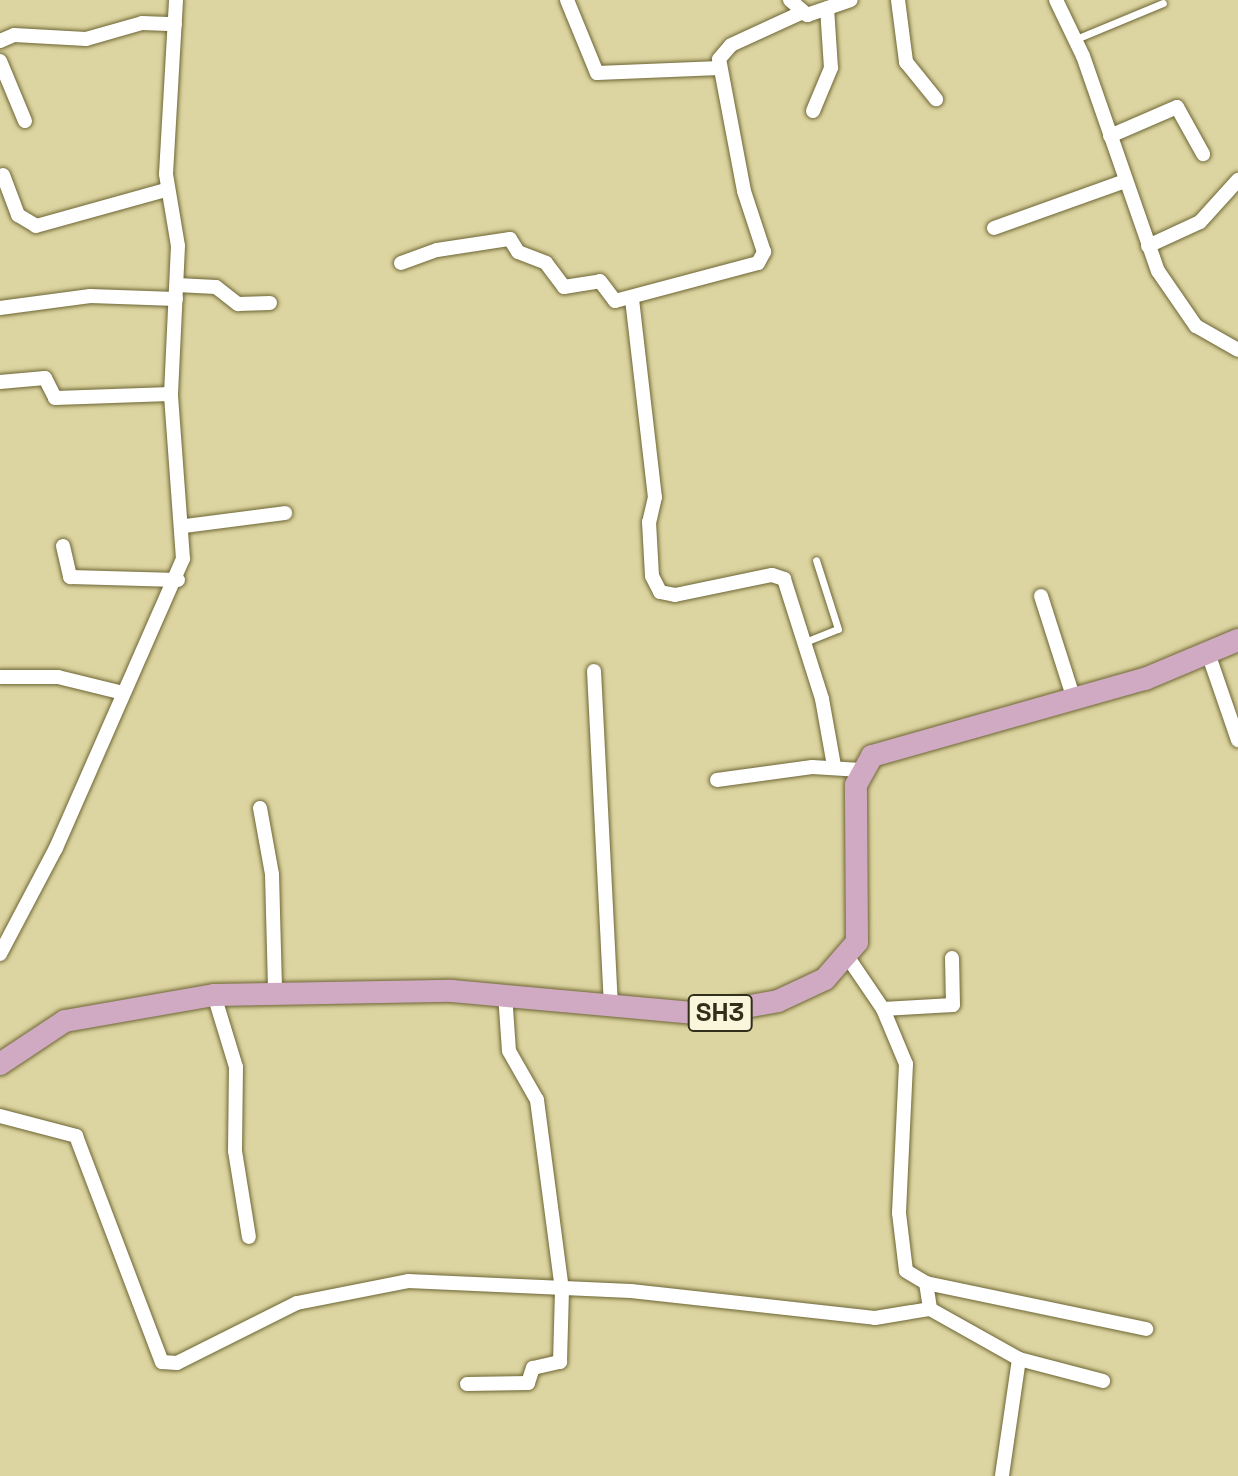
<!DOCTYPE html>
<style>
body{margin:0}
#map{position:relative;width:1238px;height:1476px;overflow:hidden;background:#ddd5a1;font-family:"Space Grotesk",sans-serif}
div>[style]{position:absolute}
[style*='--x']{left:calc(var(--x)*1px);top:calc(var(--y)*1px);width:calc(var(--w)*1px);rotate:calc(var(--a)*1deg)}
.roads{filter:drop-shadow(0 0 2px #6d6635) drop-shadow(0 0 2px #6d6635)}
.service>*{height:7px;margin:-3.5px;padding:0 3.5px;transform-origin:3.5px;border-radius:3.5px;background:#fff}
.minor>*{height:14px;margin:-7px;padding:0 7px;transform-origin:7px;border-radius:7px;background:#fff}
.primary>*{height:22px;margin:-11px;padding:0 11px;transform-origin:11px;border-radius:11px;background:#cfaac2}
span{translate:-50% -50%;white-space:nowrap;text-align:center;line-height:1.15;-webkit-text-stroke:7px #f9f6dc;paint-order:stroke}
.shield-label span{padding:2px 6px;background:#f9f6dc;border:2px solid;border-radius:6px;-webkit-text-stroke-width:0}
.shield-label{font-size:26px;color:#312e1a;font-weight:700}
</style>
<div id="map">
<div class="roads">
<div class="service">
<i style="--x:1076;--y:39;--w:94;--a:-22.5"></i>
<i style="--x:805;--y:642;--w:35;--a:-22"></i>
<i style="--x:838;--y:629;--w:72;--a:-107.7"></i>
</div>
<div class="minor">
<i style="--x:567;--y:0;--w:79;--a:67.7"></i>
<i style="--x:597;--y:73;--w:123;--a:-2.3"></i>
<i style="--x:790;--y:0;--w:23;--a:41"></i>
<i style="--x:807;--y:15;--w:46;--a:-18.8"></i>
<i style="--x:898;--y:0;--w:63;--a:82.6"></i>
<i style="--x:906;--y:62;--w:48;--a:51"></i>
<i style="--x:1056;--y:0;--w:62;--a:64.3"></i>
<i style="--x:1083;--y:56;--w:228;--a:70.8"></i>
<i style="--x:1158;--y:271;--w:67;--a:55.4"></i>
<i style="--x:1196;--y:326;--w:48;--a:29.7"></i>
<i style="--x:0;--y:41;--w:15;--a:-23"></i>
<i style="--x:14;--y:35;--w:72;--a:3.2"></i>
<i style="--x:86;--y:39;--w:58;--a:-15.9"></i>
<i style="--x:142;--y:23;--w:33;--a:2"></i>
<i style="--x:0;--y:61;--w:65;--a:67.4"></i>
<i style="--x:813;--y:111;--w:47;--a:-67.3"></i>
<i style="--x:831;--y:68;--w:60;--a:-93.8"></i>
<i style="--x:1110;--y:136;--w:73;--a:-23.4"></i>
<i style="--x:1177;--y:107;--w:54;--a:61"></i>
<i style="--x:3;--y:175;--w:43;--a:69.4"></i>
<i style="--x:18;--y:215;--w:21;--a:31"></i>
<i style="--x:36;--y:226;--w:135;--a:-15.5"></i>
<i style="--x:994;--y:228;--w:139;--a:-19.7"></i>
<i style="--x:1148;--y:246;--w:57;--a:-24.8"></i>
<i style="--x:1200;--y:222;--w:57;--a:-47.9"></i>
<i style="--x:401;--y:263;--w:38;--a:-20"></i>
<i style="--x:437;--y:250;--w:74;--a:-8.6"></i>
<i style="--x:510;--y:239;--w:15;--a:58"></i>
<i style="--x:518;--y:252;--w:30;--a:21"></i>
<i style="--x:546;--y:263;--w:30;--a:53"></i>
<i style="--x:564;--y:287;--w:36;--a:-9"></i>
<i style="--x:600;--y:281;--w:25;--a:53"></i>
<i style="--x:615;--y:301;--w:148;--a:-14.9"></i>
<i style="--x:758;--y:263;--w:13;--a:-61"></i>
<i style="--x:764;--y:252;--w:64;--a:-108.2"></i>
<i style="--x:744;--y:191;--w:134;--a:-100.7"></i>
<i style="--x:719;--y:59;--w:18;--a:-49"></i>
<i style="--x:731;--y:45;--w:77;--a:-24.6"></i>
<i style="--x:177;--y:285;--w:39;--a:3"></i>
<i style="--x:216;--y:287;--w:28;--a:38"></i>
<i style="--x:238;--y:304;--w:32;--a:-2"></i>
<i style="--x:632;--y:299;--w:199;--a:83.4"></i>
<i style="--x:655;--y:497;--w:26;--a:103"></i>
<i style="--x:649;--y:522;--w:54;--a:86.8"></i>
<i style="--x:652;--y:576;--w:18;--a:63"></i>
<i style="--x:660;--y:592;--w:15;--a:11"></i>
<i style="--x:675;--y:595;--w:99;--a:-11.7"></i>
<i style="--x:772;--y:575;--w:13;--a:18"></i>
<i style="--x:784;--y:579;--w:126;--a:72.4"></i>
<i style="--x:822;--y:699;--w:68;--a:79.8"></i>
<i style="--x:0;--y:308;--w:91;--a:-7.6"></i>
<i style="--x:90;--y:296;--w:86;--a:2"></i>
<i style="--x:0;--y:382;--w:45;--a:-5.1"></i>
<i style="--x:45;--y:378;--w:22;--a:63"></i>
<i style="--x:55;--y:398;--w:116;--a:-2"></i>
<i style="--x:185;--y:526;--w:101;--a:-7.4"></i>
<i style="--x:63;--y:546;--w:32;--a:77"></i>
<i style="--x:70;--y:577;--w:108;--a:1.6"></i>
<i style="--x:1041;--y:596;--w:105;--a:72.3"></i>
<i style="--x:1209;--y:656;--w:89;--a:71"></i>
<i style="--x:594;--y:671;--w:332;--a:87.1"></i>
<i style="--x:0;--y:677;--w:58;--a:0"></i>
<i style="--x:58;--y:677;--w:63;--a:13.8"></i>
<i style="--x:717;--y:780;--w:96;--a:-7.8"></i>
<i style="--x:812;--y:767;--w:49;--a:3.5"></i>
<i style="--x:260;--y:808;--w:67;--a:79.7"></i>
<i style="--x:272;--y:874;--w:117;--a:88.5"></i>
<i style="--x:0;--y:954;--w:120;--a:-62.2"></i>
<i style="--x:56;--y:848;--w:316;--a:-66.3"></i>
<i style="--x:183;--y:559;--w:165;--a:-94.2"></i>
<i style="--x:171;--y:394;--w:148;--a:-87.3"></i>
<i style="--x:178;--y:246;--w:73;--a:-99.5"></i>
<i style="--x:166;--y:174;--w:174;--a:-86.7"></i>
<i style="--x:849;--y:959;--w:60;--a:55.8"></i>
<i style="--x:883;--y:1009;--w:60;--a:67.3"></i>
<i style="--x:906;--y:1064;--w:149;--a:92.7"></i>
<i style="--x:899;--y:1213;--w:58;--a:83.1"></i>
<i style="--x:906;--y:1271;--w:23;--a:31"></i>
<i style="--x:926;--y:1283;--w:26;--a:81"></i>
<i style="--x:214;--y:995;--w:75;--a:73"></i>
<i style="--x:236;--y:1067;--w:84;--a:90.7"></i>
<i style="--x:235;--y:1151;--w:87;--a:80.8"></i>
<i style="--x:883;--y:1009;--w:70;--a:-3.3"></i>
<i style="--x:953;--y:1005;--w:47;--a:-91.2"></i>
<i style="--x:0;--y:1116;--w:79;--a:14.7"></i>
<i style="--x:76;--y:1136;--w:242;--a:69.2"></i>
<i style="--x:162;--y:1362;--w:15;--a:4"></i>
<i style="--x:177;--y:1363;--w:134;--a:-26.6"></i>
<i style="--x:297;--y:1303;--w:113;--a:-11.2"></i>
<i style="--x:408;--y:1281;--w:223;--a:2.6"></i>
<i style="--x:631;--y:1291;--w:245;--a:6.3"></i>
<i style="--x:875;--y:1318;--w:56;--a:-9.3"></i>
<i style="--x:930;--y:1309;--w:102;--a:29.3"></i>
<i style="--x:1019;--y:1359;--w:118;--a:98.3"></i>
<i style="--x:926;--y:1283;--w:225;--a:11.8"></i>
<i style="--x:1019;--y:1359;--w:87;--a:14.7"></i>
<i style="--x:467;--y:1384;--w:61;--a:-0.9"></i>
<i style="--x:528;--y:1383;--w:16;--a:-72"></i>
<i style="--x:533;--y:1368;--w:28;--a:-13"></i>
<i style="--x:560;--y:1362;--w:72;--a:-88.4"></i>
<i style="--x:562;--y:1290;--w:192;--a:-97.5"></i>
<i style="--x:537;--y:1100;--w:56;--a:-119.7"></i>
<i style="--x:509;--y:1051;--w:57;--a:-94"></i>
</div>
<div class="primary">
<i style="--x:0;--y:1064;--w:78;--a:-33.5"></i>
<i style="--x:65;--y:1021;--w:151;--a:-9.9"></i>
<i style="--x:214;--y:995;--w:238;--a:-1"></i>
<i style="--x:452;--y:991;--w:255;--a:5.2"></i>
<i style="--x:706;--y:1014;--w:73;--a:-10.2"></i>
<i style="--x:778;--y:1001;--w:52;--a:-25.1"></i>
<i style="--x:825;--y:979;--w:49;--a:-49.1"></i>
<i style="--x:857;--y:942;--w:157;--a:-90.4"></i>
<i style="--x:856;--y:785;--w:33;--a:-61"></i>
<i style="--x:872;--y:756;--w:284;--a:-15.8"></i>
<i style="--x:1145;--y:679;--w:101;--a:-22.8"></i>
</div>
</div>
<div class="shield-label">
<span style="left:720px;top:1013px">SH3</span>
</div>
</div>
